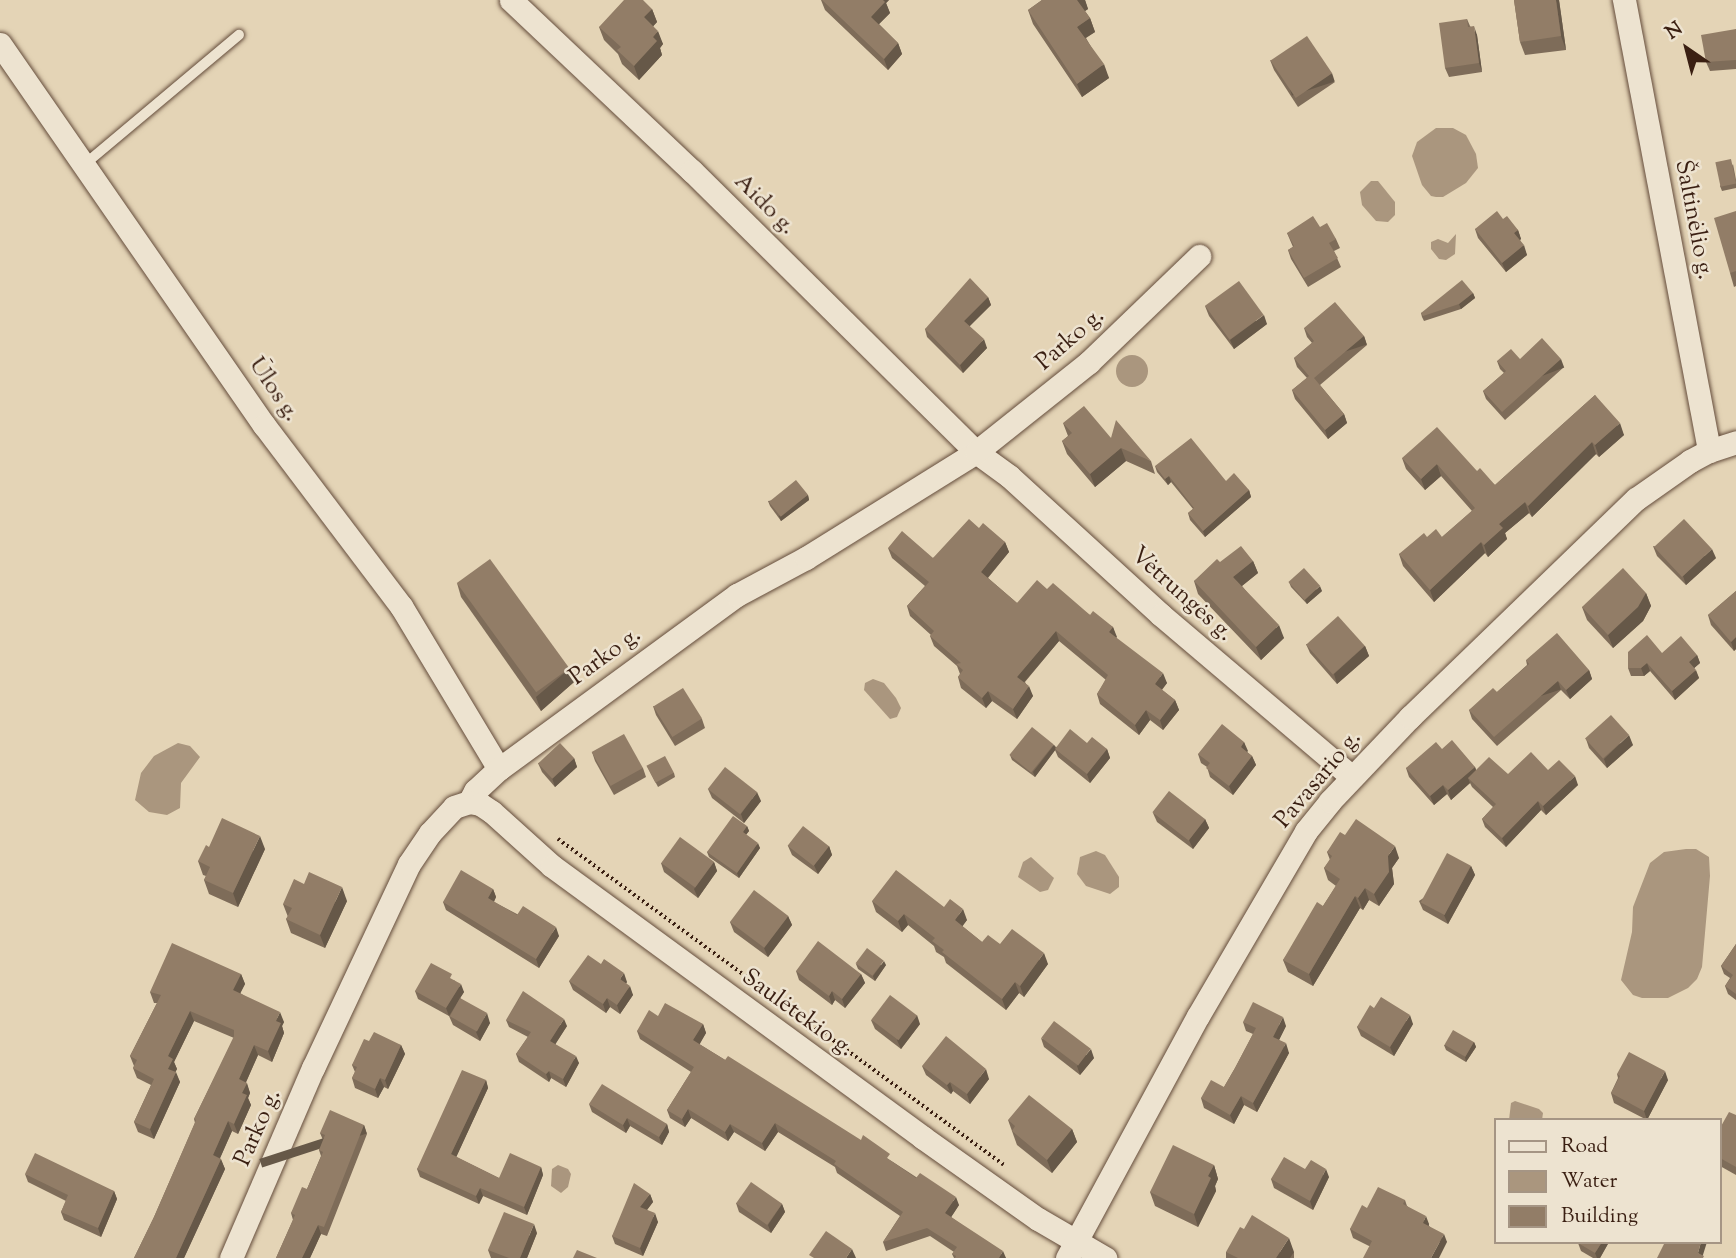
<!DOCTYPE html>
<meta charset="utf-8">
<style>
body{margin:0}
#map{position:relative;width:1736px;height:1258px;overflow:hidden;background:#e4d4b6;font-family:"Sorts Mill Goudy",serif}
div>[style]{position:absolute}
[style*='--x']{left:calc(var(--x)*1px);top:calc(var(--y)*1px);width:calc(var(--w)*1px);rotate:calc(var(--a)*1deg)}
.water>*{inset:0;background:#aa967e}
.round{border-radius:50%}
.path>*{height:3.5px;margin-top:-1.75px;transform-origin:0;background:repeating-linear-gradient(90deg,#3a1f12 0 2px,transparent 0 5.5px)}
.roads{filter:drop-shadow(0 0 2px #644c3b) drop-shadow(0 0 2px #644c3b)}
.lane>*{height:10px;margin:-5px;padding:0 5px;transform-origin:5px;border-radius:5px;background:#ede3d0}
.street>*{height:23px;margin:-11.5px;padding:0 11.5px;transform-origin:11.5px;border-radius:11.5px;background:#ede3d0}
.wall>*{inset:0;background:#7e6c59;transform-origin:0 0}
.shaded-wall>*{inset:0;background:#665848;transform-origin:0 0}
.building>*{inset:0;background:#927d67;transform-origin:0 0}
span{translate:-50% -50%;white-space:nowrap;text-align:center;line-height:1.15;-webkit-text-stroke:5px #ede3d0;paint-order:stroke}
.street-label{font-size:24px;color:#3a1f12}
.legend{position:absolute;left:1494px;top:1118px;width:228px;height:126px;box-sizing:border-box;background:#ede3d0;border:2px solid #a59584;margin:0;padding:9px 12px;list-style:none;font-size:21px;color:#3a1f12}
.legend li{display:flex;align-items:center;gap:14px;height:35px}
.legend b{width:35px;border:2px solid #a59584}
.north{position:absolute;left:1652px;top:14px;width:70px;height:70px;-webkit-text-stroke:5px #ede3d0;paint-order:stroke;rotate:325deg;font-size:19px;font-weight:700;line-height:28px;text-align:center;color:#3a1f12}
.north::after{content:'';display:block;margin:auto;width:24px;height:32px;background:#3a1f12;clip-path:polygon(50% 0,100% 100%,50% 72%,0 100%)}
</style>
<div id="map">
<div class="water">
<i style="clip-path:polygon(1436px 128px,1453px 128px,1466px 135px,1476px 154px,1478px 168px,1466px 183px,1443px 197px,1436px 197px,1431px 196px,1422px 185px,1412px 156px,1417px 142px)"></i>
<i style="clip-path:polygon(1371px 181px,1378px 181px,1395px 202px,1395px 215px,1388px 222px,1376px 221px,1362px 205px,1360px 192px)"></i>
<i style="clip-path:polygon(1456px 234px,1455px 254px,1446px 260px,1439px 259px,1431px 249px,1431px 242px,1438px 239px,1448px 243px)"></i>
<i class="round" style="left:1116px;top:355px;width:32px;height:32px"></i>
<i style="clip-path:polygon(873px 679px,884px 683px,896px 698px,901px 708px,897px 717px,890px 719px,864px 690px,865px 683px)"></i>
<i style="clip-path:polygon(178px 743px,190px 746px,200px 757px,181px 783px,180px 808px,167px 815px,149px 812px,135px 800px,141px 773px,154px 756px)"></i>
<i style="clip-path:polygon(1686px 849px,1696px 849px,1709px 857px,1710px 876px,1702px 967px,1697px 979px,1688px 988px,1668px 998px,1642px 998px,1633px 995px,1621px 980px,1632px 932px,1633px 907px,1650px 863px,1664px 852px)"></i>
<i style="clip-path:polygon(1096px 851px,1105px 855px,1119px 877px,1119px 887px,1110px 894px,1086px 886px,1077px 874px,1080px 857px)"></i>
<i style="clip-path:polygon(1031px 857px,1054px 878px,1048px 890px,1040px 892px,1018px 877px,1023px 862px)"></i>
<i style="clip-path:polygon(1515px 1101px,1539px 1109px,1543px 1113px,1542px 1120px,1509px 1120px,1511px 1103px)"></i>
<i style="clip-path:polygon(558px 1165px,568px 1169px,571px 1174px,568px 1187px,561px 1193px,551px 1186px,552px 1169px)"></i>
</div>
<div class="path">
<i style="--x:558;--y:839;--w:552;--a:36.16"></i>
</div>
<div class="roads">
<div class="lane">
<i style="--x:85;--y:164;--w:201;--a:-40"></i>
</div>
<div class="street">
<i style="--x:511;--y:0;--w:249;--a:43.4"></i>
<i style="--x:692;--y:171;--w:400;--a:44.7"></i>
<i style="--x:976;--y:452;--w:41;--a:36"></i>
<i style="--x:1009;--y:476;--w:206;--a:42.4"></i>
<i style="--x:1161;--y:615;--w:249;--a:40.3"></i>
<i style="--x:1624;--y:0;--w:459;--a:79.3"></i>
<i style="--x:0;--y:44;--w:464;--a:55.3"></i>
<i style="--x:264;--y:425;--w:227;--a:52.9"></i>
<i style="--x:401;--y:606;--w:190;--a:59"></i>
<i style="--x:469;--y:802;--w:13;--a:-61"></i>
<i style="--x:475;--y:791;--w:33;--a:-43"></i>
<i style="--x:499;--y:769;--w:295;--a:-36.2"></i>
<i style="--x:737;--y:595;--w:78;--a:-28.2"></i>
<i style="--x:806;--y:558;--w:200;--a:-31.9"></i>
<i style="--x:976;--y:452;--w:144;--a:-38.5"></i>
<i style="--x:1089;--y:362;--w:153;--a:-43.9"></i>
<i style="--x:231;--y:1258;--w:207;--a:-66.7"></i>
<i style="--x:313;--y:1068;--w:225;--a:-64.8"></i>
<i style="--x:409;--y:864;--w:37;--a:-56"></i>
<i style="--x:430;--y:833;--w:35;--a:-47"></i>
<i style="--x:454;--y:807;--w:16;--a:-18"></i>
<i style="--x:469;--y:802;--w:11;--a:10"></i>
<i style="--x:480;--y:804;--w:14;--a:34"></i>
<i style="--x:492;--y:812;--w:81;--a:42"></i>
<i style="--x:552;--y:866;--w:459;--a:36.2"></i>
<i style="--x:922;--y:1137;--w:142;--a:35.3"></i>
<i style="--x:1038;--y:1219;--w:78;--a:30.2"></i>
<i style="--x:1067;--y:1258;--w:275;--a:-61.6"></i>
<i style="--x:1198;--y:1016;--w:214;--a:-59.7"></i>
<i style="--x:1306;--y:831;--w:38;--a:-51"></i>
<i style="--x:1330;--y:801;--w:116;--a:-46.4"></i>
<i style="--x:1410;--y:717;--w:314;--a:-44"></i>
<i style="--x:1636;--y:499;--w:66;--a:-35.1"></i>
<i style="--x:1690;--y:461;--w:21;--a:-28"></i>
<i style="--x:1709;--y:451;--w:28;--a:-18"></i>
</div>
</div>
<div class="wall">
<i style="clip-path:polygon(821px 0,889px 0,886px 3px,890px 13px,879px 24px,898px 43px,902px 54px,888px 70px,825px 10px)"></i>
<i style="clip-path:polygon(1042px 0,1085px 0,1088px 9px,1085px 11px,1090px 18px,1095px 32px,1086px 38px,1109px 78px,1082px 97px,1033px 24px,1028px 10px)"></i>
<i style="clip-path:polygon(1514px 0,1559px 0,1566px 50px,1525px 55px,1520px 42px)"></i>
<i style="clip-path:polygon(652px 9px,657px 22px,653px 26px,663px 44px,660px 48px,662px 55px,639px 80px,622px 64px,618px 54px,604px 40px,599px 27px)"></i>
<i style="clip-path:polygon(1467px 19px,1470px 26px,1477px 35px,1482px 72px,1449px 77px,1445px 68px)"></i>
<i style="clip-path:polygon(1736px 29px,1736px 69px,1710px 71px,1706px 62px)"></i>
<i style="clip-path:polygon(1270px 60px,1335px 82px,1298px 107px,1274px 70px)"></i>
<i style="clip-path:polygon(1733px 164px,1736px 180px,1736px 188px,1722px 191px,1720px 186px)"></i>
<i style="clip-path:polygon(1736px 211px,1736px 286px,1734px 287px,1730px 273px)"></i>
<i style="clip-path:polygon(1503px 219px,1518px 230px,1521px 239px,1520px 240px,1527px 255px,1506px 272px,1478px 238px,1475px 229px)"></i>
<i style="clip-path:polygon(1320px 227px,1336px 239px,1340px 248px,1334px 251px,1341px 267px,1308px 287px,1291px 259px,1288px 250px,1293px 247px,1287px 233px)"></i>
<i style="clip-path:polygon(1473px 293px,1475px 298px,1461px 309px,1424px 321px,1422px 317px,1421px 313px)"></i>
<i style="clip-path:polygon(988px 297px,991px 305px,969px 326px,987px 348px,963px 373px,927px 337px,925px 329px)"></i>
<i style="clip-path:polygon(1205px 306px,1267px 324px,1234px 349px,1209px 316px)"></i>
<i style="clip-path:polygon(1304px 328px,1364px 336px,1367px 345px,1320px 385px,1344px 414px,1347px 423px,1328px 439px,1295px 399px,1292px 390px,1307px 378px,1297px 367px,1294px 358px,1312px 343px,1307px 337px)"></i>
<i style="clip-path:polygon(1520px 359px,1564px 367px,1505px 420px,1486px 399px,1483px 391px,1504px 373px,1500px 369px,1497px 361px)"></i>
<i style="clip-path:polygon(1595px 395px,1624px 435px,1599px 457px,1596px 454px,1532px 517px,1529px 513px,1505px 533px,1507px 539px,1488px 557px,1485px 553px,1434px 602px,1403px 566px,1399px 554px,1427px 537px,1442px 537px,1472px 511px,1441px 476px,1425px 490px,1406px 469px,1402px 458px,1477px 471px,1495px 485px)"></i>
<i style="clip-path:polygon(1063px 423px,1111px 438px,1151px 461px,1155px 474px,1126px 461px,1095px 487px,1067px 454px,1062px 441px,1068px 436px)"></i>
<i style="clip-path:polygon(1155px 466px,1226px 481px,1249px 490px,1251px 497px,1205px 537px,1190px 520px,1188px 513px,1193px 509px,1171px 482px,1168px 485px,1157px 472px)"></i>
<i style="clip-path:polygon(808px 495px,809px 500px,781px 521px,770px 506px,768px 501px)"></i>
<i style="clip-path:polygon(979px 528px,1005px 542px,1009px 552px,988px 578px,1017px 603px,1047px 589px,1090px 615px,1113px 627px,1116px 638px,1167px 683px,1162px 690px,1175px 700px,1179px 710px,1163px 730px,1150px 720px,1139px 735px,1100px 704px,1097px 694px,1106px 680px,1059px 641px,1025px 682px,1033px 696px,1017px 719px,992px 701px,986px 708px,961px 688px,958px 677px,960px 674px,957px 666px,934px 646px,930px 636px,931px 635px,910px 616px,907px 606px,925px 586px,892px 558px,888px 548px,933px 558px)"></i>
<i style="clip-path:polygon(1653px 546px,1716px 558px,1686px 585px,1657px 556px)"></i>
<i style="clip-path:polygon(1253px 561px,1258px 573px,1242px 586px,1284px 638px,1261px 660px,1198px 594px,1194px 581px,1220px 562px)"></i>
<i style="clip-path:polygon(1289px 582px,1322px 591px,1307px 604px,1291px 587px)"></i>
<i style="clip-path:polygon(457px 583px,569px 669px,574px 682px,541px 711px,461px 597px)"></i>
<i style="clip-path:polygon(1736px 591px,1736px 649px,1734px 651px,1711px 625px,1708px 615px)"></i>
<i style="clip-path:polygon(1646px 593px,1651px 606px,1643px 621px,1613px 648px,1587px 620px,1582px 607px)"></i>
<i style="clip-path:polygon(1306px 644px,1365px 646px,1369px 656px,1337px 684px,1310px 653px)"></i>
<i style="clip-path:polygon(1662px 653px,1697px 655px,1700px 663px,1694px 668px,1699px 678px,1675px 700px,1650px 671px,1644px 676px,1631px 676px,1628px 668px)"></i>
<i style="clip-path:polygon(1526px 660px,1589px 670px,1592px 679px,1570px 699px,1561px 690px,1497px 746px,1472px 719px,1469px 710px,1497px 692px,1527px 665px)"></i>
<i style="clip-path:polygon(653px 706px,702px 719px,705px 728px,675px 746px,656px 715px)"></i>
<i style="clip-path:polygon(1586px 739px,1633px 745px,1607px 768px,1589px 748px)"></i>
<i style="clip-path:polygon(1244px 742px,1247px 752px,1252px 756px,1256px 765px,1233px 795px,1210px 777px,1207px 767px,1201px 763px,1198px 754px)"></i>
<i style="clip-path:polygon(1087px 743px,1107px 749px,1110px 758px,1090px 783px,1058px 757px,1055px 750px,1035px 777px,1012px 760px,1010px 755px,1054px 745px,1056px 747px)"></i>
<i style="clip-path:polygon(1442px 749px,1475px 767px,1476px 770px,1508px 774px,1548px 770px,1578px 785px,1546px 815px,1541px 810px,1506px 847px,1485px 827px,1482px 819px,1493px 807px,1472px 787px,1470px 783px,1451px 800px,1447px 794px,1434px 805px,1409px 777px,1406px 768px)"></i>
<i style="clip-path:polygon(592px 752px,643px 768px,646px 777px,614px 795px,595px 761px)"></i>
<i style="clip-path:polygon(574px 758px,577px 767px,555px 787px,542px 772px,538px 763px)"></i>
<i style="clip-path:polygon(647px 766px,674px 773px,675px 777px,658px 787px)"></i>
<i style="clip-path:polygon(708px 789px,761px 801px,744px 823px,712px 798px)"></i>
<i style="clip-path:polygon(1153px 813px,1205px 819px,1209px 828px,1193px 849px,1157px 822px)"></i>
<i style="clip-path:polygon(747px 826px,749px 831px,746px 835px,760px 848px,739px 878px,709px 857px,707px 852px)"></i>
<i style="clip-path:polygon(1345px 835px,1399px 858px,1392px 868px,1394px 884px,1379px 906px,1369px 900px,1363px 910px,1360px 908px,1313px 986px,1288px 972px,1283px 960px,1323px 906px,1336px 886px,1328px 880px,1324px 868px,1330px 860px,1327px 852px)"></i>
<i style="clip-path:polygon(788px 846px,829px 846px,832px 855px,818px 874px,792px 855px)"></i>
<i style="clip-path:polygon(265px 849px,238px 907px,209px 894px,204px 880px,206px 876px,203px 875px,198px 861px)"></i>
<i style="clip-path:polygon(714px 862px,717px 871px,698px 898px,664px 872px,661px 863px)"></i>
<i style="clip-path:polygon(1471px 866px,1475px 875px,1448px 924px,1423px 910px,1419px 901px)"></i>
<i style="clip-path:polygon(493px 889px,496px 897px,494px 902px,559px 936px,539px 968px,446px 910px,443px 902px)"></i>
<i style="clip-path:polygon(347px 901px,325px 948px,291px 933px,286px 919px,288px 917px,283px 904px)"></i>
<i style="clip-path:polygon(872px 901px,944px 907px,967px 920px,962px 926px,982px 942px,1000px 944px,1048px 964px,1024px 997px,1019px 993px,1006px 1010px,946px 963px,944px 957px,936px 952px,934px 946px,908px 925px,902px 932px,876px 912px)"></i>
<i style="clip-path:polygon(788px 916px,792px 925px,768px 957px,734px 932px,730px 922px)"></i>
<i style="clip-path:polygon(1736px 944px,1736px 1000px,1728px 994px,1725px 986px,1730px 978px,1724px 974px,1721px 966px)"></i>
<i style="clip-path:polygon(856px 964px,886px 965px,875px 981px,858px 969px)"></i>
<i style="clip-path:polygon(796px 971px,861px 974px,865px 983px,845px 1008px,835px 1000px,832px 1005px,799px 980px)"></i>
<i style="clip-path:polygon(241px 974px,245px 984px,240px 993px,284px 1022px,282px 1026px,284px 1033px,272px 1062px,258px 1055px,246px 1082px,250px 1093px,248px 1098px,251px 1105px,238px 1134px,232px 1131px,220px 1158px,225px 1169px,184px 1258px,134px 1258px,154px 1217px,195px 1123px,194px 1119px,234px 1038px,194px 1021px,174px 1062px,177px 1069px,175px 1072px,180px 1082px,154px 1139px,138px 1132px,134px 1122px,151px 1085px,137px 1078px,133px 1068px,134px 1066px,130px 1056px,157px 1003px,154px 1003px,150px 992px)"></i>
<i style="clip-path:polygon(454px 980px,464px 992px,460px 998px,490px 1023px,480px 1041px,453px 1025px,449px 1016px,418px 999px,415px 991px)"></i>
<i style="clip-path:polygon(569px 981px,627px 982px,626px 983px,633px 995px,620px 1014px,610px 1007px,606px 1013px,573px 990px)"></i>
<i style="clip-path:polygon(1374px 1008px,1413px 1024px,1394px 1056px,1361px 1036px,1357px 1027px)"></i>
<i style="clip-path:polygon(658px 1016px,703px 1024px,706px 1033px,699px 1044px,893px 1162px,959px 1205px,951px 1217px,1006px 1258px,954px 1258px,952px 1254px,954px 1252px,930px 1236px,886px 1251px,883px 1242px,900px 1216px,837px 1173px,835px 1167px,778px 1132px,765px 1151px,734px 1132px,728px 1141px,691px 1118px,685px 1127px,670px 1118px,667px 1110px,691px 1072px,640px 1039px,637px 1031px)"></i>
<i style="clip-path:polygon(506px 1020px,567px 1026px,555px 1044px,579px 1063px,566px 1087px,551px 1078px,549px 1082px,519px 1062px,516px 1054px,528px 1037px,509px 1027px)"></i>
<i style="clip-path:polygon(871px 1020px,920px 1024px,901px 1049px,875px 1029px)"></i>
<i style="clip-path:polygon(1243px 1022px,1286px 1026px,1279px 1040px,1289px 1053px,1257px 1112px,1244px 1105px,1234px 1124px,1204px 1108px,1201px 1098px,1224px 1087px,1235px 1068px,1253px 1034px,1246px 1031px)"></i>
<i style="clip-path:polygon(1041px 1038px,1094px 1058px,1080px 1075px,1044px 1047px)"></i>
<i style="clip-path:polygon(369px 1041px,401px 1045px,405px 1054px,388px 1089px,384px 1087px,378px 1098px,355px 1088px,352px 1078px,355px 1072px,352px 1065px)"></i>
<i style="clip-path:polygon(1474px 1042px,1476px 1047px,1466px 1062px,1446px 1050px,1444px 1045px)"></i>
<i style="clip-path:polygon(922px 1066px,989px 1079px,970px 1104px,953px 1091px,951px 1094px,926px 1075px)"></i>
<i style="clip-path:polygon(1617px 1074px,1668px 1080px,1647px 1120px,1614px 1103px,1611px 1093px,1618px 1078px)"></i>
<i style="clip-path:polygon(486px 1080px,488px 1088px,456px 1157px,499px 1178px,541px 1167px,543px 1175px,527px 1215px,483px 1196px,479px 1204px,420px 1177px,417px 1169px)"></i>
<i style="clip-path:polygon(589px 1104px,667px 1124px,669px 1132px,662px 1145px,630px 1126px,626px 1133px,592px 1112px)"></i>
<i style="clip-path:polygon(1736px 1115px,1736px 1175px,1720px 1166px,1720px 1128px)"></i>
<i style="clip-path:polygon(1008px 1120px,1072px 1129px,1077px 1142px,1052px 1173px,1017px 1145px)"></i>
<i style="clip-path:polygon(364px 1125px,367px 1134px,327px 1236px,321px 1234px,310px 1258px,276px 1258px,293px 1220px,291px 1213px,307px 1189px,321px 1156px,319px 1150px,323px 1140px,320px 1133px)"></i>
<i style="clip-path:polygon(1214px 1165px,1218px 1179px,1215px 1186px,1216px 1191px,1198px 1227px,1155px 1206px,1150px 1192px)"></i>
<i style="clip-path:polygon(1305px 1169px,1329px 1177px,1313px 1210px,1274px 1188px,1271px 1179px)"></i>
<i style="clip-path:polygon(25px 1174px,114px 1191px,117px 1199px,101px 1237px,64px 1220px,61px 1212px,66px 1201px,28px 1182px)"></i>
<i style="clip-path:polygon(650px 1194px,653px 1202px,647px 1210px,658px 1222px,643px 1256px,615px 1244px,612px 1236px)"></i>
<i style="clip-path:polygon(1405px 1200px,1407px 1206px,1429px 1224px,1429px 1226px,1447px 1242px,1369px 1246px,1353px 1238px,1350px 1229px,1367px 1208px)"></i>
<i style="clip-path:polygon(736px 1203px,782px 1204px,785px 1212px,771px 1233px,739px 1212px)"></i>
<i style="clip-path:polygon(537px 1233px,527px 1258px,491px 1258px,488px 1250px)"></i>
<i style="clip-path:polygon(1578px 1242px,1609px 1242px,1600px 1258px,1593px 1258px,1581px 1251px,1578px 1243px)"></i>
<i style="left:1226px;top:1252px;width:68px;height:7px"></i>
</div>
<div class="shaded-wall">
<i style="clip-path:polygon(880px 0,889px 0,886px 3px,890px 13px,875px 28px,871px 17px)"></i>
<i style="clip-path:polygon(1077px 0,1085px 0,1088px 9px,1082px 13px)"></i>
<i style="clip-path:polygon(1556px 0,1559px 0,1566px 50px,1561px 36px)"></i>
<i style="clip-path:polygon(652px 9px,657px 22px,649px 31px,644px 17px)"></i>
<i style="clip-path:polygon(1090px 18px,1095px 32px,1082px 40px,1077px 27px)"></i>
<i style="clip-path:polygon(1474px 26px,1477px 35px,1482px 72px,1479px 63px)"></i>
<i style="clip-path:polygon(658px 31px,663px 44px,660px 48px,662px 55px,639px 80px,634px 66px,653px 37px)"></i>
<i style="clip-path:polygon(898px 43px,902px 54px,888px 70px,884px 59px)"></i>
<i style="clip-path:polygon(1104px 64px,1109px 78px,1082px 97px,1077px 84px)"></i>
<i style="left:1332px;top:73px;width:9px;height:45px;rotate:72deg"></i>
<i style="clip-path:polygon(1518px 230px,1521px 239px,1517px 242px,1514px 233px)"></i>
<i style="clip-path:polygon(1524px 245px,1527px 255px,1506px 272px,1502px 263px)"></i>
<i style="clip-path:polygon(1473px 293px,1475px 298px,1461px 309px,1459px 304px)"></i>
<i style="clip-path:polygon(988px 297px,991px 305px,967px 329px,964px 321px)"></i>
<i style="clip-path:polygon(1264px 315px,1267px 324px,1234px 349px,1230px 340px)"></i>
<i style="left:1364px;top:336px;width:9px;height:65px;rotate:72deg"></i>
<i style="clip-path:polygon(984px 339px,987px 348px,963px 373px,960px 365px)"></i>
<i style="left:1561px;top:359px;width:9px;height:79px;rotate:69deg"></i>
<i style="clip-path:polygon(1344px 414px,1347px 423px,1328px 439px,1325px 430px)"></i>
<i style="clip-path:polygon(1620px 423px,1624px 435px,1599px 457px,1595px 445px)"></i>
<i style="clip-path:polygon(1592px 442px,1596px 454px,1532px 517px,1528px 506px)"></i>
<i style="clip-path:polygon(1121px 448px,1126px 461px,1095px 487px,1090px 474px)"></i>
<i style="clip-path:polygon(1437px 464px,1441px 476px,1425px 490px,1421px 479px)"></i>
<i style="clip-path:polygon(1169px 476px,1171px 482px,1168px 485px,1165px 479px)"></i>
<i style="clip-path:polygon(1249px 490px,1251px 497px,1205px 537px,1203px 531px)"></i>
<i style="clip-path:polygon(808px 495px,809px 500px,781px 521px,779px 516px)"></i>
<i style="clip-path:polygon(1525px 502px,1529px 513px,1505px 533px,1507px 539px,1488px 557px,1484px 545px,1499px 524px)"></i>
<i style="clip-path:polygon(1005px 542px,1009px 552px,984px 582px,981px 572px)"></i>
<i style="clip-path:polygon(1481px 542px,1485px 553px,1434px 602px,1430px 590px)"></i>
<i style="clip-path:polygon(1712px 549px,1716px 558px,1686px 585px,1683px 576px)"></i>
<i style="clip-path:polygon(1253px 561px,1258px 573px,1238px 589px,1233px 577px)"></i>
<i style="clip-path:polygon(1320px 586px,1322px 591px,1307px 604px,1305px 600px)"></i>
<i style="clip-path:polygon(1646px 593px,1651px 606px,1643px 621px,1613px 648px,1608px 635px)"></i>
<i style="clip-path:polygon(1279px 625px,1284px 638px,1261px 660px,1256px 647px)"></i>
<i style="clip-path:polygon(1113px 627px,1117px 637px,1113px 642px,1109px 632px)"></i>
<i style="clip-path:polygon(1056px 631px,1059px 641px,1020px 687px,1017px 677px)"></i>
<i style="clip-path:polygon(1736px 637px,1736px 649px,1734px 651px,1731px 642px)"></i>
<i style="clip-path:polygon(1365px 646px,1369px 656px,1337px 684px,1334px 674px)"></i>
<i style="clip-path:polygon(1697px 655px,1700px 663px,1692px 670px,1689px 662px)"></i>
<i style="clip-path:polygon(1647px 663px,1650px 671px,1644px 676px,1641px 668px)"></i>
<i style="clip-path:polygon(569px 669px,574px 682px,541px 711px,536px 697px)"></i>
<i style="clip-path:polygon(1589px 670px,1592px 679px,1570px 699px,1566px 690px)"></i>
<i style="clip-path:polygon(1696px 670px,1699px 678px,1675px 700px,1672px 691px)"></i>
<i style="clip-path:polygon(1163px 673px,1167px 683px,1158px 694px,1155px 684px)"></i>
<i style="left:1558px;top:681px;width:9px;height:85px;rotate:72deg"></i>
<i style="clip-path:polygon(1029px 686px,1033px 696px,1017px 719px,1013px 709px)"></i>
<i style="clip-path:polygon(988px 691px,992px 701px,986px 708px,982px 698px)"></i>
<i style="clip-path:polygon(1175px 700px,1179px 710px,1163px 730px,1160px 720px)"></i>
<i style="clip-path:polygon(1146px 710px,1150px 720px,1139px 735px,1135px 725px)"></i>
<i style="clip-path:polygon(1629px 735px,1633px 745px,1607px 768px,1604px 759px)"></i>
<i style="clip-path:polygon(1244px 742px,1248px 751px,1244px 756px,1241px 747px)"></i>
<i style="clip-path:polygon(1054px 745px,1056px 749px,1035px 777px,1033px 772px)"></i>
<i style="clip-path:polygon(1107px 749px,1110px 758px,1090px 783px,1087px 774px)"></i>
<i style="clip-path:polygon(1252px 756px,1256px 765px,1233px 795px,1229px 786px)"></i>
<i style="clip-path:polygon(574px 758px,577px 767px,555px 787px,552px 778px)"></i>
<i style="clip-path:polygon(1475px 767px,1478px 776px,1468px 778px,1470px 783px,1451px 800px,1448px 790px)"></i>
<i style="clip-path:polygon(1575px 776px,1578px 785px,1546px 815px,1543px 806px)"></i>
<i style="clip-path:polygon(1443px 785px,1447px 794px,1434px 805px,1430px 796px)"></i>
<i style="clip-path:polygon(757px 792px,761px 801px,744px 823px,741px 814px)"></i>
<i style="clip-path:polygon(1538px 801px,1541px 810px,1506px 847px,1502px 838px)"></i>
<i style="clip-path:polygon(1205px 819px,1209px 828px,1193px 849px,1189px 840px)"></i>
<i style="clip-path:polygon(747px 826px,749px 831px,744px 837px,743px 832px)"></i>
<i style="clip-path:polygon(260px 836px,265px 849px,238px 907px,233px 893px)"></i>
<i style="clip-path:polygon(758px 843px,760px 848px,739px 878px,737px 873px)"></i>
<i style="clip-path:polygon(829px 846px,832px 855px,818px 874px,814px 865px)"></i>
<i style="clip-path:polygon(1395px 846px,1399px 858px,1392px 868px,1394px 884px,1379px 906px,1374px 894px,1388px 856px)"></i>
<i style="clip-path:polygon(714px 862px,717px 871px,698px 898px,694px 889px)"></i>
<i style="clip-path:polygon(1471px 866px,1475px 875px,1448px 924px,1444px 915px)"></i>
<i style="clip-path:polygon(342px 887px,347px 901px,325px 948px,320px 935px)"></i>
<i style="clip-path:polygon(1365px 888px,1369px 900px,1363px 910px,1358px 898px)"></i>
<i style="clip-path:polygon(493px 889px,496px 897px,491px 907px,488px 898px)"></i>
<i style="clip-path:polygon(1355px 896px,1360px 908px,1313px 986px,1309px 974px)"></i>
<i style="clip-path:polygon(963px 909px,967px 920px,959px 931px,955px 920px)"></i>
<i style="clip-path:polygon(904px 914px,908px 925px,902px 932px,898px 921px)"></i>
<i style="clip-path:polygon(788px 916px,792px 925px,768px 957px,764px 948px)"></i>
<i style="clip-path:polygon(556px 927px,559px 936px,539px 968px,536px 959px)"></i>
<i style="clip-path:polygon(1044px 953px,1048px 964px,1024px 997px,1020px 986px)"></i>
<i style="clip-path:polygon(884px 961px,886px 965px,875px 981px,873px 976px)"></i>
<i style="clip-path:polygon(624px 973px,627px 982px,623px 988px,620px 979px)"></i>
<i style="clip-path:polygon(241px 974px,245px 984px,237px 1000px,233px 990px)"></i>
<i style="clip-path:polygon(861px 974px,865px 983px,845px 1008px,842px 999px)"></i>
<i style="clip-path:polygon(1015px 982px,1019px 993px,1006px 1010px,1002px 999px)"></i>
<i style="clip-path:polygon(461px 984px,464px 992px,449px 1016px,446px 1008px)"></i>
<i style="clip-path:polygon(630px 986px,633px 995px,620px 1014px,617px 1005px)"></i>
<i style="clip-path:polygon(832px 991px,835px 1000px,832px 1005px,829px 996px)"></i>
<i style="clip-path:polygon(607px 998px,610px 1007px,606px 1013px,603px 1004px)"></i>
<i style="clip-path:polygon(190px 1011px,194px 1021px,174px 1062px,177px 1069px,172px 1079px,168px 1069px,168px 1056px)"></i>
<i style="clip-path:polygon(280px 1012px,284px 1022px,282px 1026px,284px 1033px,272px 1062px,268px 1051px,276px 1021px)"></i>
<i style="clip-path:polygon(487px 1013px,490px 1023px,480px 1041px,476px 1032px)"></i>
<i style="clip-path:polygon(917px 1015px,920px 1024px,901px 1049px,897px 1040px)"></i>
<i style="clip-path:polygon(1410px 1015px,1413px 1024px,1394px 1056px,1390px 1047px)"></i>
<i style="clip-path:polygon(1283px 1017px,1286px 1026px,1276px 1046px,1273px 1037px)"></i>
<i style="clip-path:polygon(564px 1019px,567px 1026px,553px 1048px,550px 1041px)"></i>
<i style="clip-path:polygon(703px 1024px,706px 1033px,697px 1049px,693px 1040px)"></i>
<i style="clip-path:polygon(1474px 1042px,1476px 1047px,1466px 1062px,1465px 1057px)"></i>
<i style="clip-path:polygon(1286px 1043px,1289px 1053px,1257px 1112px,1253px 1103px)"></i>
<i style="clip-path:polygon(254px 1045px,258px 1055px,243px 1089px,239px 1079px)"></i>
<i style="clip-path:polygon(401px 1045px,405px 1054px,388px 1089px,385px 1080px)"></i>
<i style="clip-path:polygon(1091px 1049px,1094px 1058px,1080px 1075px,1077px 1066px)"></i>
<i style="clip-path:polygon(576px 1056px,579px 1063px,566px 1087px,563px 1079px)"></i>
<i style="clip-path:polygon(986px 1069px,989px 1079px,970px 1104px,967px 1094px)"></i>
<i style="clip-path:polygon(549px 1071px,551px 1078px,549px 1082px,546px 1074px)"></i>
<i style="clip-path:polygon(1665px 1071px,1668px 1080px,1647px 1120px,1644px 1111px)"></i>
<i style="clip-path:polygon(176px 1072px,180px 1082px,154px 1139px,150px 1129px)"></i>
<i style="clip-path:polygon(380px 1078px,384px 1087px,378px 1098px,375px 1089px)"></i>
<i style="clip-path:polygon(486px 1080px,488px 1088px,454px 1162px,451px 1154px)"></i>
<i style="clip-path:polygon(950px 1082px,953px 1091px,951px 1094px,947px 1085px)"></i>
<i style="clip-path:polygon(247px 1083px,250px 1093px,248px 1098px,251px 1105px,238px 1134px,234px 1124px,242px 1093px)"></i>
<i style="clip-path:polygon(1241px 1096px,1244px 1105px,1234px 1124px,1230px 1115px)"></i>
<i style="clip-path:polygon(688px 1109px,691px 1118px,685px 1127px,682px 1119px)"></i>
<i style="clip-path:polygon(627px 1118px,630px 1126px,626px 1133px,623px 1125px)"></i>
<i style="clip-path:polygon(228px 1121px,232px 1131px,217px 1165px,213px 1155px)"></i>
<i style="clip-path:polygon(775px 1123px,778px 1132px,765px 1151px,762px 1143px)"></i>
<i style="clip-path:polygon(667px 1124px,669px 1132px,662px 1145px,659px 1137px)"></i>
<i style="clip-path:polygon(730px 1124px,734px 1132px,728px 1141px,725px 1132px)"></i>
<i style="left:364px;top:1125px;width:9px;height:110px;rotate:72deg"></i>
<i style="clip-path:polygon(1072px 1129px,1077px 1142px,1052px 1173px,1047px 1160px)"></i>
<i style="clip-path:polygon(221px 1159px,225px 1169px,184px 1258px,176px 1258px)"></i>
<i style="clip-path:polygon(1214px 1165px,1218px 1179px,1215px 1186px,1216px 1191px,1198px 1227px,1194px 1214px,1208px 1176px)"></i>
<i style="clip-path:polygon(541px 1167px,543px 1175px,527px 1215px,524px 1207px)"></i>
<i style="clip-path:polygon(1326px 1169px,1329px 1177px,1313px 1210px,1310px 1201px)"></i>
<i style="clip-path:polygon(480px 1188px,483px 1196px,479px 1204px,476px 1196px)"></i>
<i style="clip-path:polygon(114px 1191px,117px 1199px,101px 1237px,98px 1228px)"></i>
<i style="clip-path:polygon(650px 1194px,653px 1202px,643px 1215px,640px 1207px)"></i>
<i style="clip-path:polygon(956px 1197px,959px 1205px,948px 1222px,945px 1213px)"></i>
<i style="clip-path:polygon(782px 1204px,785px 1212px,771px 1233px,768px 1225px)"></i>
<i style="clip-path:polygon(655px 1213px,658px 1222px,643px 1256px,640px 1248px)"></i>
<i style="clip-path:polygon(1426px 1216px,1429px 1224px,1426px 1231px,1423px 1223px)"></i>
<i style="clip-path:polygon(534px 1224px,537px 1233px,527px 1258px,520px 1258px)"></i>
<i style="clip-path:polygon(318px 1225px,321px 1234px,310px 1258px,302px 1258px)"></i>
<i style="clip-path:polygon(1444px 1234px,1447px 1242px,1439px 1258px,1431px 1258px)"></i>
<i style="clip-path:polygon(1289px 1238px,1294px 1252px,1290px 1258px,1276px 1258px)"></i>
<i style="clip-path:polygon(1602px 1242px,1609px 1242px,1600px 1258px,1597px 1258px,1595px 1253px)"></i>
<i style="clip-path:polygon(1701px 1242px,1707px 1242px,1702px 1258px,1698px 1253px)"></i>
<i style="clip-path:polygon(852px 1249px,856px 1258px,846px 1258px)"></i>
<i style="clip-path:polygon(1003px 1251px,1006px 1258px,999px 1258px)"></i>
</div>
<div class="building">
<i style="clip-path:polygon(624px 0,643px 0,652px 9px,644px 17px,658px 31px,653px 37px,657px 41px,634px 66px,617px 50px,621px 47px,599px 27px)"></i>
<i style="clip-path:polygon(822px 0,883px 0,885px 2px,871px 17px,898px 43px,884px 59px)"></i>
<i style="clip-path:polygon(1042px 0,1077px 0,1090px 18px,1077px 27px,1104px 64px,1077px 84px,1028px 10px)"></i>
<i style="clip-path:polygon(1514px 0,1556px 0,1561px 36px,1520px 42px)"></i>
<i style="clip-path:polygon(1467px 19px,1468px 27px,1474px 26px,1479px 63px,1445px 68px,1439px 23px)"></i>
<i style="clip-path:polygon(1736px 29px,1736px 60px,1706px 62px,1701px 35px)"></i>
<i style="left:1307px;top:36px;width:45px;height:44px;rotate:56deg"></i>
<i style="left:1731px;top:159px;width:25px;height:16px;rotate:78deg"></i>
<i style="clip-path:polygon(1497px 211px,1503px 219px,1507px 216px,1518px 230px,1514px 233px,1524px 245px,1502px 263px,1475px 229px)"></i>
<i style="clip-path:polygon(1736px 211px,1736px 271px,1730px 273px,1714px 218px)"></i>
<i style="clip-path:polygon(1313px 216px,1320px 227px,1327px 223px,1336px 239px,1329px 243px,1338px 258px,1304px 278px,1288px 250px,1294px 246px,1287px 233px)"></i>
<i style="clip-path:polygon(970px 278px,988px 297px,964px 321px,984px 339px,960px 365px,925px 329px)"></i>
<i style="clip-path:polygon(1462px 280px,1473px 293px,1459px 304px,1423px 316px,1421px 313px)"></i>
<i style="left:1239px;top:281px;width:42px;height:42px;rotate:54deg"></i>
<i style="clip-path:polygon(1335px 302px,1364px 336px,1314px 378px,1344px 414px,1325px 430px,1292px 390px,1309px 376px,1294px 358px,1314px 341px,1304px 328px)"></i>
<i style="clip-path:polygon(1542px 338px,1561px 359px,1502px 412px,1483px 391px,1506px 371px,1497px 361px,1511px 349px,1520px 359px)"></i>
<i style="clip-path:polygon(1595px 395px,1620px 423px,1595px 445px,1592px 442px,1528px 506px,1525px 502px,1499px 524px,1503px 528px,1484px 545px,1481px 542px,1430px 590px,1399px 554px,1424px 533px,1427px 537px,1436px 529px,1442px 537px,1475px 508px,1437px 464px,1421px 479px,1402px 458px,1437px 427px,1477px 471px,1480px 468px,1495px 485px)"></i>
<i style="clip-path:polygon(1084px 406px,1111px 438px,1116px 420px,1151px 461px,1121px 448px,1090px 474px,1062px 441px,1072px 433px,1063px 423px)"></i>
<i style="clip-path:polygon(1191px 438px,1226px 481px,1234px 473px,1249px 490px,1203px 531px,1188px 513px,1194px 508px,1169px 476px,1165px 479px,1155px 466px)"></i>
<i style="left:796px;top:480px;width:19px;height:35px;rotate:51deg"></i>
<i style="clip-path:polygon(969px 519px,979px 528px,983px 523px,1005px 542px,981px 572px,1017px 603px,1037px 580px,1047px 589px,1053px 583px,1090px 615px,1093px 611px,1113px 627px,1109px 632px,1163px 673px,1155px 684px,1175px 700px,1160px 720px,1146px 710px,1135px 725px,1097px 694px,1108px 675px,1056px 631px,1017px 677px,1029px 686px,1013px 709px,988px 691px,982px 698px,958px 677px,963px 670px,956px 664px,961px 663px,930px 636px,934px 631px,907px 606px,929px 582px,888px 548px,902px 531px,933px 558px)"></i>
<i style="left:1684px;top:519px;width:41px;height:41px;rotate:47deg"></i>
<i style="clip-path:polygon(1241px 546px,1253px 561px,1233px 577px,1279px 625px,1256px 647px,1194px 581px,1217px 559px,1220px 562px)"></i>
<i style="left:490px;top:559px;width:135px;height:41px;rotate:54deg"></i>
<i style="left:1304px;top:568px;width:24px;height:21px;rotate:48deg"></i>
<i style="clip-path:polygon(1623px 568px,1646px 593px,1638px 607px,1608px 635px,1582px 607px)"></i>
<i style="clip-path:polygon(1736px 591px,1736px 637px,1731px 642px,1708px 615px)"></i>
<i style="left:1338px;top:616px;width:40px;height:43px;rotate:48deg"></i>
<i style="clip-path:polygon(1557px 633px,1589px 670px,1566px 690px,1558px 681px,1494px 737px,1469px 710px,1493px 688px,1497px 692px,1529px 664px,1526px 660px)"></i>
<i style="clip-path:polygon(1647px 635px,1662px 653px,1681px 636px,1697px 655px,1689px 662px,1696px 670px,1672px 691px,1647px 663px,1641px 668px,1628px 668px,1628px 652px)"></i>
<i style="left:683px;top:688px;width:36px;height:35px;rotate:58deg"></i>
<i style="left:1611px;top:715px;width:27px;height:35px;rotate:48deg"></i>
<i style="clip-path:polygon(1222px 724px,1244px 742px,1241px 747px,1252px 756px,1229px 786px,1206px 768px,1210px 763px,1198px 754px)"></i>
<i style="left:1032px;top:727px;width:28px;height:36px;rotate:39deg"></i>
<i style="clip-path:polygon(1070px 729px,1087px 743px,1092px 737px,1107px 749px,1087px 774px,1055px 749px)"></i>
<i style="left:624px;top:734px;width:39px;height:37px;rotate:61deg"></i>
<i style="clip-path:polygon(1452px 740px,1475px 767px,1448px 790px,1443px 785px,1430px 796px,1406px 768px,1436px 742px,1442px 749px)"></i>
<i style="left:560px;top:743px;width:21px;height:30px;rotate:47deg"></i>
<i style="clip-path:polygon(1531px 752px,1548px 770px,1559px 760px,1575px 776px,1543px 806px,1538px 801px,1502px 838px,1482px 819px,1496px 804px,1468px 778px,1489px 757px,1508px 774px)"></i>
<i style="left:665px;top:756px;width:19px;height:21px;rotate:62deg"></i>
<i style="left:725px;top:767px;width:41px;height:28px;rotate:38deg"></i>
<i style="left:1169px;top:791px;width:46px;height:27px;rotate:38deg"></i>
<i style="clip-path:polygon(733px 816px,747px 826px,743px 832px,758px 843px,737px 873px,707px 852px)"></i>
<i style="clip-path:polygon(222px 818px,260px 836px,233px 893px,204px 880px,210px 867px,198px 861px,206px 845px,209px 847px)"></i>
<i style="clip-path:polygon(1356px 819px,1395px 846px,1388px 856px,1389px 872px,1374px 894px,1365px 888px,1358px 898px,1355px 896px,1309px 974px,1283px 960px,1317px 902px,1323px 906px,1340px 879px,1324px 868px,1332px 856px,1327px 852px,1340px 832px,1345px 835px)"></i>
<i style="left:803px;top:826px;width:33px;height:25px;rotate:38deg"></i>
<i style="left:680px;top:837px;width:42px;height:32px;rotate:36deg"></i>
<i style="left:1447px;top:853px;width:27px;height:56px;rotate:28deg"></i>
<i style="clip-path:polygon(461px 870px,493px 889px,488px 898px,517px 915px,523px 906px,556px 927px,536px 959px,443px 902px)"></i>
<i style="clip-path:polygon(896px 870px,944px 907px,950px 899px,963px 909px,955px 920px,982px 942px,988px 935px,1000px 944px,1012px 929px,1044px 953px,1020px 986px,1015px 982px,1002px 999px,942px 952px,944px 950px,932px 941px,935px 938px,904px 914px,898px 921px,872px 901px)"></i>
<i style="clip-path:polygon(309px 872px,342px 887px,320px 935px,286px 919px,292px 908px,283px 904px,294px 879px,304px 884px)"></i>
<i style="left:754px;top:890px;width:43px;height:40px;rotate:37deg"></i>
<i style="clip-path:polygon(818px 941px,861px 974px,842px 999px,832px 991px,829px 996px,796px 971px)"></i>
<i style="clip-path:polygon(172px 943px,241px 974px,233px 990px,280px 1012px,276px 1021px,281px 1023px,268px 1051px,254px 1045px,239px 1079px,247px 1083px,242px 1093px,247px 1095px,234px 1124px,228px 1121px,213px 1155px,221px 1159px,176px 1258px,134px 1258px,154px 1217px,196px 1120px,194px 1119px,234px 1036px,234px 1030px,190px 1011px,168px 1056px,173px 1059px,168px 1069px,176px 1072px,150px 1129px,134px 1122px,154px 1079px,133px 1068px,137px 1060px,130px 1056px,161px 995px,150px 992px)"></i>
<i style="clip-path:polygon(1736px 944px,1736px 994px,1725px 986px,1733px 975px,1721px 966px)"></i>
<i style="left:867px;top:948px;width:21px;height:19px;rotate:37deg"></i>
<i style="clip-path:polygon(588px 955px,601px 964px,604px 959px,624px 973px,620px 979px,630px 986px,617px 1005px,607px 998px,603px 1004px,569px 981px)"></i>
<i style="clip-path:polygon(431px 963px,452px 974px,450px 978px,461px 984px,446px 1008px,415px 991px)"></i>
<i style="clip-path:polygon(523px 991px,564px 1019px,550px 1041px,576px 1056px,563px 1079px,549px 1071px,546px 1074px,516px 1054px,531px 1032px,506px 1020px)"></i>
<i style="left:890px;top:995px;width:34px;height:31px;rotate:37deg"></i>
<i style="clip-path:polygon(1381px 997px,1410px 1015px,1390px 1047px,1357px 1027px,1370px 1005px,1374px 1008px)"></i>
<i style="left:460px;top:998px;width:31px;height:21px;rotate:29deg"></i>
<i style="clip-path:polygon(1253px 1002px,1283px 1017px,1273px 1037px,1286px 1043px,1253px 1103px,1241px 1096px,1230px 1115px,1201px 1098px,1211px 1080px,1224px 1087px,1235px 1068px,1256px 1028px,1243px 1022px)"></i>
<i style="clip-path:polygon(665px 1003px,703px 1024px,693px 1040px,725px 1060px,728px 1056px,861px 1140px,863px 1135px,890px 1154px,887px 1158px,916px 1178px,920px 1173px,956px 1197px,945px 1213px,1003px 1251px,999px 1258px,955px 1258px,956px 1256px,952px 1254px,957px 1247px,927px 1228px,883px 1242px,903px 1212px,834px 1164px,836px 1161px,775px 1123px,762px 1143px,730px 1124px,725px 1132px,688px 1109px,682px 1119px,667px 1110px,694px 1067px,637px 1031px,649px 1010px,658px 1016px)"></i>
<i style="left:1054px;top:1021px;width:46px;height:21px;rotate:37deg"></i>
<i style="left:1453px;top:1030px;width:24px;height:17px;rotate:30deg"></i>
<i style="clip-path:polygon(374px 1032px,401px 1045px,385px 1080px,380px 1078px,375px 1089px,352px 1078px,357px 1067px,352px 1065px,364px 1039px,369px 1041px)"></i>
<i style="clip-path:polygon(946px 1036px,986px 1069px,967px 1094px,950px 1082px,947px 1085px,922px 1066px)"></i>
<i style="clip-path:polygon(1629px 1052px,1665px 1071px,1644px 1111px,1611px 1093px,1620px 1076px,1617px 1074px)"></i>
<i style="clip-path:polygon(462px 1070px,486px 1080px,451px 1154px,499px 1178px,510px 1153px,541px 1167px,524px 1207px,480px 1188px,476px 1196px,417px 1169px)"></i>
<i style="clip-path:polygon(602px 1084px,667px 1124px,659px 1137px,627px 1118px,623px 1125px,589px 1104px)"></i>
<i style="clip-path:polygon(1029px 1095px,1072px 1129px,1047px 1160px,1012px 1131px,1015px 1126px,1008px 1120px)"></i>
<i style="clip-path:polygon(330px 1110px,364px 1125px,324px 1227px,318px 1225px,302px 1258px,276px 1258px,295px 1215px,291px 1213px,302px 1187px,307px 1189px,323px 1152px,319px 1150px,325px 1135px,320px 1133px)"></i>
<i style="clip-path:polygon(1729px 1112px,1736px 1115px,1736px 1167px,1720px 1158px,1720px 1128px)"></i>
<i style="clip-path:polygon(1173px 1145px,1214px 1165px,1208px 1176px,1211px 1178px,1194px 1214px,1150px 1192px)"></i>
<i style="clip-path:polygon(35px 1153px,114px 1191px,98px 1228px,61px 1212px,68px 1195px,25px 1174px)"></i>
<i style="clip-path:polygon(1284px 1157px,1305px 1169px,1311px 1160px,1326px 1169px,1310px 1201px,1271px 1179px)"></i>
<i style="left:751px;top:1182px;width:38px;height:26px;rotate:35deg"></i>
<i style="clip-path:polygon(634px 1183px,650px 1194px,640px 1207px,655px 1213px,640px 1248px,612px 1236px)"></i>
<i style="clip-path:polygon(1378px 1187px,1405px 1200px,1403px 1204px,1426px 1216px,1423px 1223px,1444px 1234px,1431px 1258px,1363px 1258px,1372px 1241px,1350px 1229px,1362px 1205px,1367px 1208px)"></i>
<i style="clip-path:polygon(504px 1212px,534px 1224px,520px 1258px,509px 1258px,488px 1250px)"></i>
<i style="clip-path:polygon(1252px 1215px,1289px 1238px,1276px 1258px,1238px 1258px,1226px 1252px,1240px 1227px,1244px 1229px)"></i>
<i style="clip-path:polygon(826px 1231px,852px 1249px,846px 1258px,814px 1258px,809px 1255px)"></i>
<i style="clip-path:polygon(1578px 1242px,1602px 1242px,1595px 1253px,1578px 1243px)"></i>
<i style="clip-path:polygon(1665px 1242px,1701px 1242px,1698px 1253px,1704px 1256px,1703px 1258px,1657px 1258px)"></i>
<i style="clip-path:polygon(577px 1250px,597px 1258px,573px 1258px)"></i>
</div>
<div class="street-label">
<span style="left:764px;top:205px;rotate:45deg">Aido g.</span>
<span style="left:1693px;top:220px;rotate:79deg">Šaltinėlio g.</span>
<span style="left:1071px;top:340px;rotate:-41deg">Parko g.</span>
<span style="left:273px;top:390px;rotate:56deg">Ūlos g.</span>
<span style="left:1181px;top:595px;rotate:42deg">Vėtrungės g.</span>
<span style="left:606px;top:657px;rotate:-36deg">Parko g.</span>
<span style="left:1319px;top:780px;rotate:-50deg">Pavasario g.</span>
<span style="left:797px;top:1014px;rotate:36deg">Saulėtekio g.</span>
<span style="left:259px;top:1128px;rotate:-66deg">Parko g.</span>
</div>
<ul class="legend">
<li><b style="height:9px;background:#ede3d0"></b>Road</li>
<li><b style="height:19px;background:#aa967e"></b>Water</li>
<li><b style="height:19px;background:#927d67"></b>Building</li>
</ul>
<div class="north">N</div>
</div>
